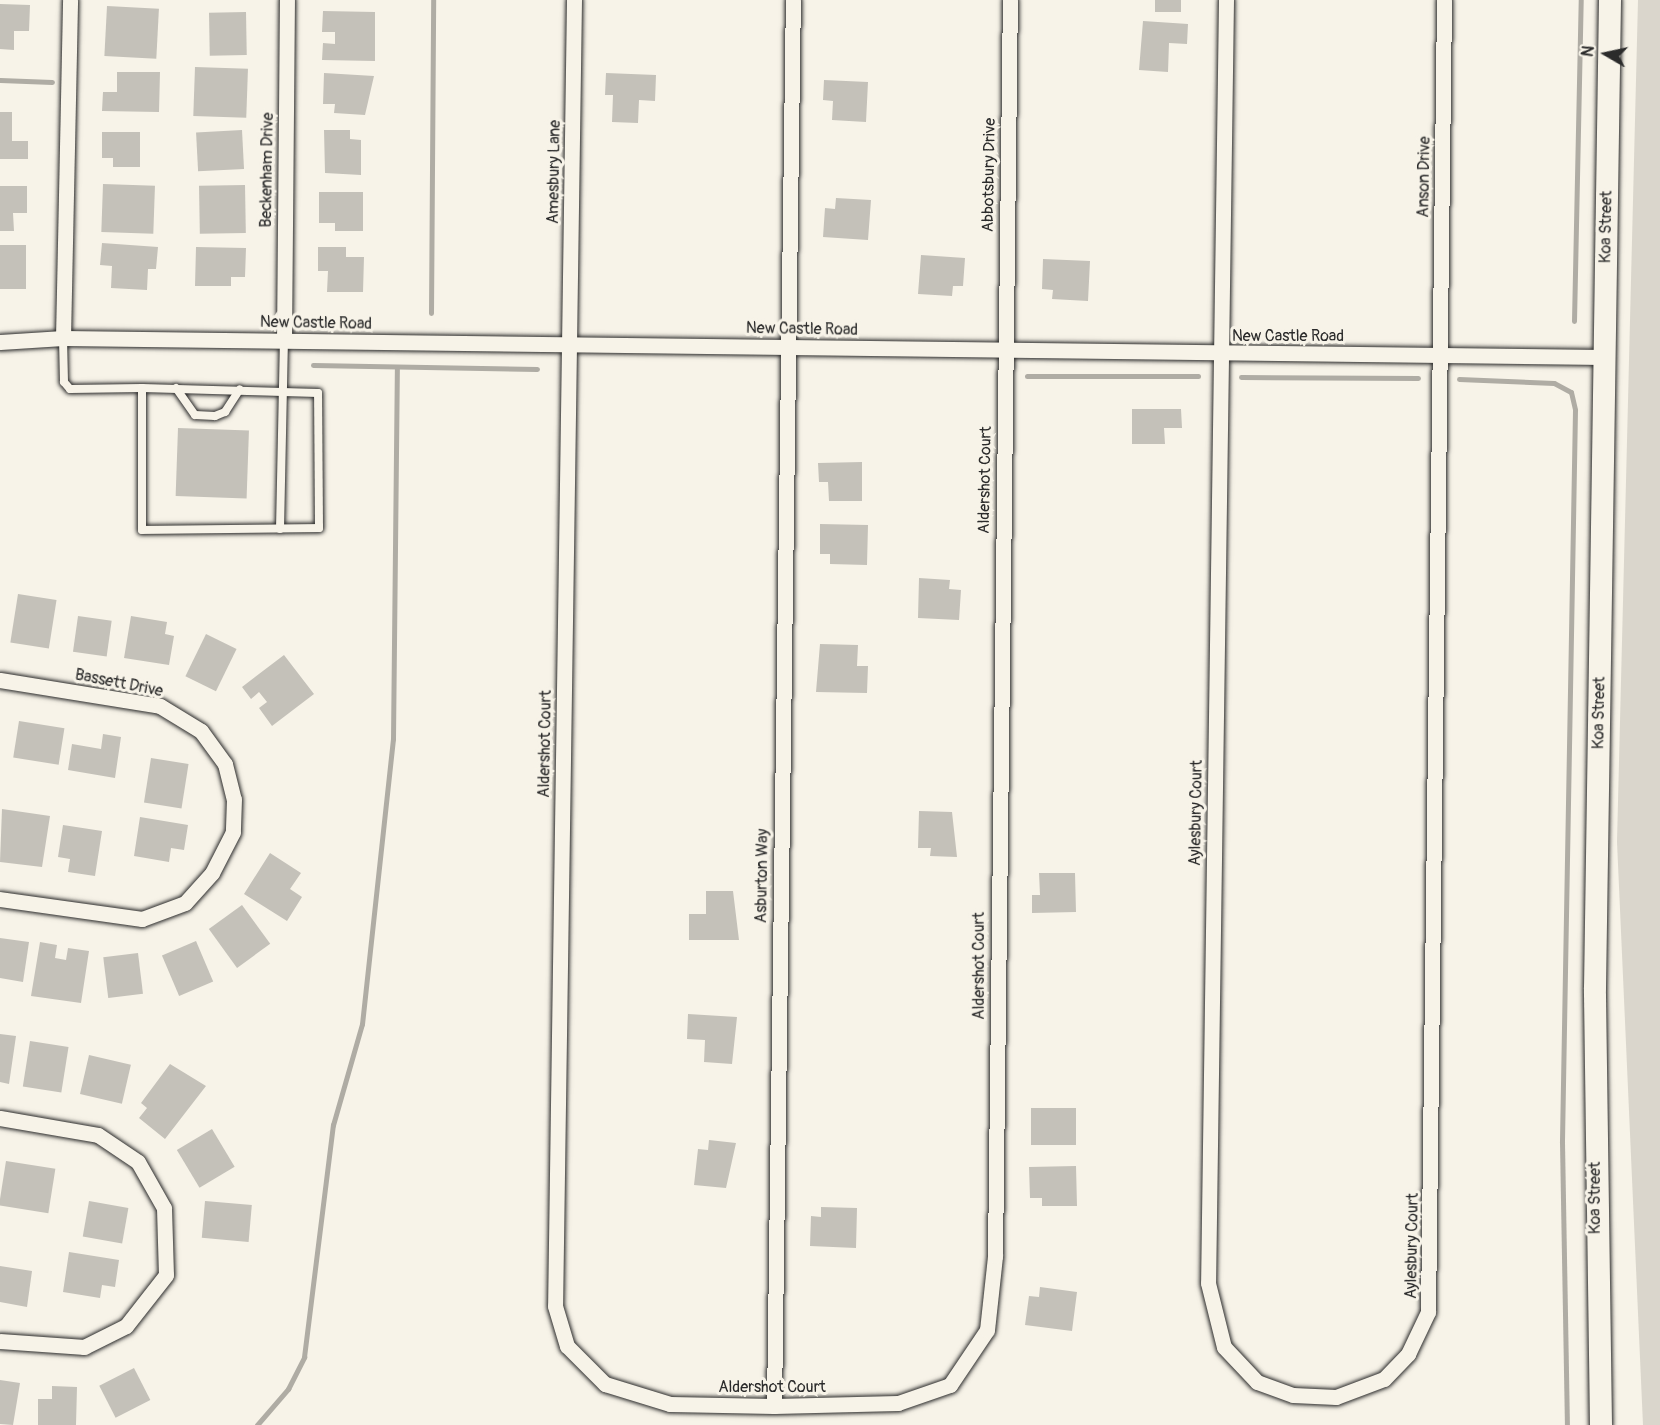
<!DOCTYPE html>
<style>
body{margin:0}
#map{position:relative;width:1660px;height:1425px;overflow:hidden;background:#f7f3e8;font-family:Pangolin,sans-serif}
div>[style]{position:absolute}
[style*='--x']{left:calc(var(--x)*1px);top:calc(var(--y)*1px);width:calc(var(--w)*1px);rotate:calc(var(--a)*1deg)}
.green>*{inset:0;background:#dad6cc}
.stream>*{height:5px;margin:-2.5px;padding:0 2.5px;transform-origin:2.5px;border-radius:2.5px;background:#afaca4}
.building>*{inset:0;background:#c4c1b9;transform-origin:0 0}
.roads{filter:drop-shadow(0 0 2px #2b2b2b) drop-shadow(0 0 2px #2b2b2b)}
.lane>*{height:8px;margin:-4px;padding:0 4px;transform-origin:4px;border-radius:4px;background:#f7f3e8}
.street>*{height:15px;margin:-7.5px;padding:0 7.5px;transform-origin:7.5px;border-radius:7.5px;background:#f7f3e8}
.secondary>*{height:22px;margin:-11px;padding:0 11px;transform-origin:11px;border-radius:11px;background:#f7f3e8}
span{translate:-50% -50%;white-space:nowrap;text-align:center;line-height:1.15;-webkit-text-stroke:6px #f7f3e8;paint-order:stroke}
.street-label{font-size:16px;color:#2b2b2b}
.north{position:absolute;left:1576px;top:24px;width:60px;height:60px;-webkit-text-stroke:4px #f7f3e8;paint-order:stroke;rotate:279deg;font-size:16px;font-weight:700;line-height:24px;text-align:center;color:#2b2b2b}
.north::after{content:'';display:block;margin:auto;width:21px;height:27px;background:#2b2b2b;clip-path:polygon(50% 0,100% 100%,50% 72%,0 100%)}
</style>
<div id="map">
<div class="green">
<i style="clip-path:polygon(1638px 0,1660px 0,1660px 1425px,1643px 1425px,1617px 842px)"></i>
</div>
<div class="stream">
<i style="--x:0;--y:80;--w:52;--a:2.2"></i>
<i style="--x:431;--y:313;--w:313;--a:-89.6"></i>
<i style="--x:1574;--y:321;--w:321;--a:-88.8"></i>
<i style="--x:313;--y:365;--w:224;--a:1"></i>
<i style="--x:1027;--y:376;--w:171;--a:0"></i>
<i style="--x:1241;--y:377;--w:177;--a:0.3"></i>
<i style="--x:1459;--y:379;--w:95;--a:2.4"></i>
<i style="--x:1554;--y:383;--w:19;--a:28"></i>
<i style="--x:1571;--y:392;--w:18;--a:77"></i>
<i style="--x:1575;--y:410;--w:732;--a:91.02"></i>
<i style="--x:1562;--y:1142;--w:283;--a:89"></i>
<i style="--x:257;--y:1425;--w:48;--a:-49.3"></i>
<i style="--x:288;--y:1389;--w:36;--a:-63"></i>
<i style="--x:304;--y:1357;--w:234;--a:-82.9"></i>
<i style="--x:333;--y:1125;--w:105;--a:-74"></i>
<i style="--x:362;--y:1024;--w:287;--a:-83.8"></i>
<i style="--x:393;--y:739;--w:370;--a:-89.4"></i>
</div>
<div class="building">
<i style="left:1155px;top:0;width:26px;height:12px"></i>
<i style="clip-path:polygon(0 4px,30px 5px,29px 31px,14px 31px,14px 50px,0 49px)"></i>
<i style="left:107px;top:6px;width:52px;height:50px;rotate:3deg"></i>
<i style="clip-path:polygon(323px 11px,375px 12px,375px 61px,322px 60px,323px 43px,335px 44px,335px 32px,322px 32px)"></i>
<i style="left:246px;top:12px;width:43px;height:37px;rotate:89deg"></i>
<i style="clip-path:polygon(1143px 21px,1188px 24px,1187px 44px,1169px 43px,1168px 72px,1139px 70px)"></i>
<i style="left:195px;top:67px;width:53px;height:49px;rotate:2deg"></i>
<i style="clip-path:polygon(117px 72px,160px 72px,159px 112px,102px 111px,103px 92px,117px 92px)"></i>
<i style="clip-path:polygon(324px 73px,374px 76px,365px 115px,334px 113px,335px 104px,323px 104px)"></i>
<i style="clip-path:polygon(606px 73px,656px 75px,655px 101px,639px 100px,638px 123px,612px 122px,613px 95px,605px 95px)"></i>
<i style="clip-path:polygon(824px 80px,868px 82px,866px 122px,832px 120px,833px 101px,823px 100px)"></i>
<i style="clip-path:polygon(0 112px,12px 112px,12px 141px,28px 141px,28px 159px,0 159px)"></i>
<i style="left:242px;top:130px;width:39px;height:46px;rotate:87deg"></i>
<i style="clip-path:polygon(324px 130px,350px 130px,350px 139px,361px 140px,361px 175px,325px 173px)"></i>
<i style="clip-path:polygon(102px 132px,140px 132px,140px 167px,113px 167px,113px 158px,102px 158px)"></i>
<i style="left:103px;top:184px;width:52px;height:48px;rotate:2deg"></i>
<i style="left:245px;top:185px;width:48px;height:46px;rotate:89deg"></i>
<i style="clip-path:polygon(0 186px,27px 186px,27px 213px,13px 213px,14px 231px,0 231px)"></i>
<i style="clip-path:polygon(319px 192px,363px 192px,363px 231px,335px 231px,335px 223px,319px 223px)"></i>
<i style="clip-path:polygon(836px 198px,871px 200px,868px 240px,823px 237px,825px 208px,835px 209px)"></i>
<i style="clip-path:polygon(102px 243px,158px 247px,156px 269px,148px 269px,147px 290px,111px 288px,112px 266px,100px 265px)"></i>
<i style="left:0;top:245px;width:26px;height:44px"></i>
<i style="clip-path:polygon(196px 247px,246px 248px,245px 277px,231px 277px,231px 286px,195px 286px)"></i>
<i style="clip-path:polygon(318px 247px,346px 247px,346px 257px,364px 257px,363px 292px,327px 292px,328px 271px,318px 271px)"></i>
<i style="clip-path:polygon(921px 255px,965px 258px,963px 286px,953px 286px,952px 296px,918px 294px)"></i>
<i style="clip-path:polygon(1043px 259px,1090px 261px,1088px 301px,1052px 299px,1053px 290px,1042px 289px)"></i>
<i style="clip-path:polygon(1132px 409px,1181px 409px,1182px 428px,1164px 428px,1165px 444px,1132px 444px)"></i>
<i style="left:178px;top:428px;width:71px;height:68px;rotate:2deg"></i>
<i style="clip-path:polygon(862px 462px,862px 501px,829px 501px,828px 482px,819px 482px,818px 463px)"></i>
<i style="clip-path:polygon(820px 524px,868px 525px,867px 565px,830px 564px,830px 554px,820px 554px)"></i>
<i style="clip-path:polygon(919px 578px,950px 580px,949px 589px,961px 590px,959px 620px,918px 618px)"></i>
<i style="left:18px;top:594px;width:39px;height:49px;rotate:9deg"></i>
<i style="left:78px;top:616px;width:34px;height:36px;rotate:8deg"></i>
<i style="clip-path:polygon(131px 616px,167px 622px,165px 634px,174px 636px,169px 665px,124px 658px)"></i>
<i style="left:206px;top:634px;width:34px;height:47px;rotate:26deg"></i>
<i style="clip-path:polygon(820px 644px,858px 645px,857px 666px,868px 666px,867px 693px,816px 692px)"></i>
<i style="clip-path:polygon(284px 655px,314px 694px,272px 726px,259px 708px,267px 702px,259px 692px,251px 699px,242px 687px)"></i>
<i style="left:19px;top:721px;width:46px;height:37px;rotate:9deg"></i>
<i style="clip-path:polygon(103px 734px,121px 737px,115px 778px,68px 770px,72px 744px,101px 749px)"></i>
<i style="left:151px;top:758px;width:38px;height:45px;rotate:9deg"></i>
<i style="clip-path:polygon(2px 809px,50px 816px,42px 867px,0 862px)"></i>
<i style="clip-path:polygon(919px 811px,952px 812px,957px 857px,930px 856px,931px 848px,918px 848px)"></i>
<i style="clip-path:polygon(140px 817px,188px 825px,184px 850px,171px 848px,169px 862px,134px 856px)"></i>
<i style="clip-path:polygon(63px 825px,102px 831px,95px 876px,68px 872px,70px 859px,58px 857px)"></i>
<i style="clip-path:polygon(270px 853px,301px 873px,290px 889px,302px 897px,287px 921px,244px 894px)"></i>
<i style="clip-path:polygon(1039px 873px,1075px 873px,1076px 912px,1032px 913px,1032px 895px,1040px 895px)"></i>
<i style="clip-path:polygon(706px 891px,733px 891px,739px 940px,689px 940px,689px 914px,706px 914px)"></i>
<i style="left:242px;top:905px;width:48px;height:41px;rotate:54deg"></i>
<i style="clip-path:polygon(0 938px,29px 942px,23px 982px,0 978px)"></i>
<i style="left:196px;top:941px;width:44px;height:37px;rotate:67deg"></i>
<i style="clip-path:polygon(40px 942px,57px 945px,55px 958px,66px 960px,68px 948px,89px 951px,81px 1003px,31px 996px)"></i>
<i style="left:138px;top:953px;width:41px;height:35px;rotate:83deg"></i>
<i style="clip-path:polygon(688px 1014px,737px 1017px,732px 1064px,704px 1062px,705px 1040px,687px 1039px)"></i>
<i style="clip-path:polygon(0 1034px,16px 1036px,9px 1084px,0 1082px)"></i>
<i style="left:30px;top:1041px;width:39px;height:46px;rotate:9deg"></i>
<i style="left:89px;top:1055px;width:43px;height:40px;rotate:13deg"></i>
<i style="clip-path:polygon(170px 1064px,206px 1086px,165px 1139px,139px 1118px,147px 1108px,141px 1103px)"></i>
<i style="left:1076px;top:1108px;width:37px;height:45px;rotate:90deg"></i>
<i style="left:212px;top:1129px;width:44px;height:41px;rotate:59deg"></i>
<i style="clip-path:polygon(709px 1140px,736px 1143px,726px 1188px,694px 1185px,698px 1149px,708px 1150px)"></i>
<i style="left:6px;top:1161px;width:50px;height:45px;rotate:9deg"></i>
<i style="clip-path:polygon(1076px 1166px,1077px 1206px,1042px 1206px,1042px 1198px,1030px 1198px,1029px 1167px)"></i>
<i style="left:89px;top:1201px;width:40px;height:36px;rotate:10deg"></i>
<i style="left:205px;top:1201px;width:47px;height:37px;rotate:5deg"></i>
<i style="clip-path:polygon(821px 1207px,857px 1208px,856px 1248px,810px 1246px,811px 1216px,821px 1217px)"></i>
<i style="clip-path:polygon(69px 1252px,119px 1260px,115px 1287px,102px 1285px,100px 1298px,63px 1292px)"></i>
<i style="clip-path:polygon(0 1266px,32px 1271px,27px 1307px,0 1302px)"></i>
<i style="clip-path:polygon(1040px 1287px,1077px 1292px,1072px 1331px,1025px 1325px,1029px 1296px,1039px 1297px)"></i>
<i style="left:134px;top:1368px;width:36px;height:39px;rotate:63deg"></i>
<i style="clip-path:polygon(0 1380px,20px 1383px,13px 1425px,0 1424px)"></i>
<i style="clip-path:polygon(52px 1386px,77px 1387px,76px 1425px,38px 1425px,38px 1399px,52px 1399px)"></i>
</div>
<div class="roads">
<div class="lane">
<i style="--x:63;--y:338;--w:44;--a:88.7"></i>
<i style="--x:64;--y:382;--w:9;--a:49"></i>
<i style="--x:70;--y:389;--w:72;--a:-0.8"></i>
<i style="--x:142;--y:388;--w:142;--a:90"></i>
<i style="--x:142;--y:530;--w:177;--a:-0.6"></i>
<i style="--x:319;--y:528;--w:135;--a:-90.4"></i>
<i style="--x:318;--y:393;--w:176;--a:-178.4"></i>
<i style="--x:176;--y:388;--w:33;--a:55"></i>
<i style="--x:195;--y:415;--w:20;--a:3"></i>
<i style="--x:215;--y:416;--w:11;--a:-22"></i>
<i style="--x:225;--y:412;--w:27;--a:-57"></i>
<i style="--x:280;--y:529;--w:189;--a:-88.8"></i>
</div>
<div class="street">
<i style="--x:574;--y:0;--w:1306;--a:90.83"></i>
<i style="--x:555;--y:1306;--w:42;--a:73.3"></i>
<i style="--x:567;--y:1346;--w:54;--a:45"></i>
<i style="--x:605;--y:1384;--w:68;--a:17.1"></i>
<i style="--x:670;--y:1404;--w:104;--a:1.1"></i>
<i style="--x:774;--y:1406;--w:124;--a:-1.4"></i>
<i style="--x:898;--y:1403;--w:55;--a:-19.1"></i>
<i style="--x:950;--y:1385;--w:66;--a:-56.1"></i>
<i style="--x:987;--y:1330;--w:74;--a:-83.8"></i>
<i style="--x:995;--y:1256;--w:1256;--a:-89.32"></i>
<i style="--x:1226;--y:0;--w:1283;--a:90.8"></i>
<i style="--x:1208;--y:1283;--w:66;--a:76"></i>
<i style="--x:1224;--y:1347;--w:48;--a:46.7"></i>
<i style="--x:1257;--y:1382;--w:38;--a:20"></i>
<i style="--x:1293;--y:1395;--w:43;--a:2.7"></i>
<i style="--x:1336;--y:1397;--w:51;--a:-20.6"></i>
<i style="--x:1384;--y:1379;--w:35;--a:-46"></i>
<i style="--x:1408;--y:1354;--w:47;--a:-64.5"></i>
<i style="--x:1428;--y:1312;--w:1312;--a:-89.3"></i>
<i style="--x:63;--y:338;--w:338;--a:-88.8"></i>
<i style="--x:284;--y:340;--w:340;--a:-89.5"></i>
<i style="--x:0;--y:342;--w:63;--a:-3.6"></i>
<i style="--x:63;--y:338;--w:1541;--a:0.71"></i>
<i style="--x:0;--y:680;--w:162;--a:9.2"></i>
<i style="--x:160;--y:706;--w:48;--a:31.4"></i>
<i style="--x:201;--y:731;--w:41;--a:54"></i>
<i style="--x:225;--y:764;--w:36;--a:76"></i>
<i style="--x:234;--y:799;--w:33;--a:92"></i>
<i style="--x:233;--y:832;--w:46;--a:117.1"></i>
<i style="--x:212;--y:873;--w:40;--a:132"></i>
<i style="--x:185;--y:903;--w:46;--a:159.6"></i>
<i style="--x:142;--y:919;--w:143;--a:-172"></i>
<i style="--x:0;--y:1118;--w:99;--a:9.8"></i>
<i style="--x:98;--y:1135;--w:48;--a:34"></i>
<i style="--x:138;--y:1162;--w:53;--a:60.5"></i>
<i style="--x:164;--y:1208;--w:67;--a:88.3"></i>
<i style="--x:166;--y:1275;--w:65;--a:128.1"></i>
<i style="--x:126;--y:1326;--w:47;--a:153.4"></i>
<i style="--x:84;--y:1347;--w:84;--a:-175.9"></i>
<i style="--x:774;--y:1406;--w:1406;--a:-89.23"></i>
</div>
<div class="secondary">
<i style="--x:1601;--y:1425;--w:437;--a:-90.8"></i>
<i style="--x:1595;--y:988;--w:988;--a:-89.13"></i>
</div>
</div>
<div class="street-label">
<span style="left:267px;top:170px;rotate:-89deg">Beckenham Drive</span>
<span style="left:554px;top:172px;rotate:-89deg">Amesbury Lane</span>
<span style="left:989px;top:175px;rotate:-89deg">Abbotsbury Drive</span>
<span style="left:1424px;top:177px;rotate:-89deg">Anson Drive</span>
<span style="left:1606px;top:227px;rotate:-89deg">Koa Street</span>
<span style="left:316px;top:323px;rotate:1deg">New Castle Road</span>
<span style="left:802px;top:329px;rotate:1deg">New Castle Road</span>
<span style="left:1288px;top:336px">New Castle Road</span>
<span style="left:985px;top:480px;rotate:-89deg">Aldershot Court</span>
<span style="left:119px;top:683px;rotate:11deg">Bassett Drive</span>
<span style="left:1599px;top:713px;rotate:-89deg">Koa Street</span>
<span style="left:545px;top:744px;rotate:-89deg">Aldershot Court</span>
<span style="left:1196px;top:813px;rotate:-89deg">Aylesbury Court</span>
<span style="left:762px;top:876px;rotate:-89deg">Asburton Way</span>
<span style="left:979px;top:966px;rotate:-90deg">Aldershot Court</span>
<span style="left:1595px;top:1198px;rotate:-90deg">Koa Street</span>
<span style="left:1412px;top:1246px;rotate:-89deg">Aylesbury Court</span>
<span style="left:772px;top:1387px">Aldershot Court</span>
</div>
<div class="north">N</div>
</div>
